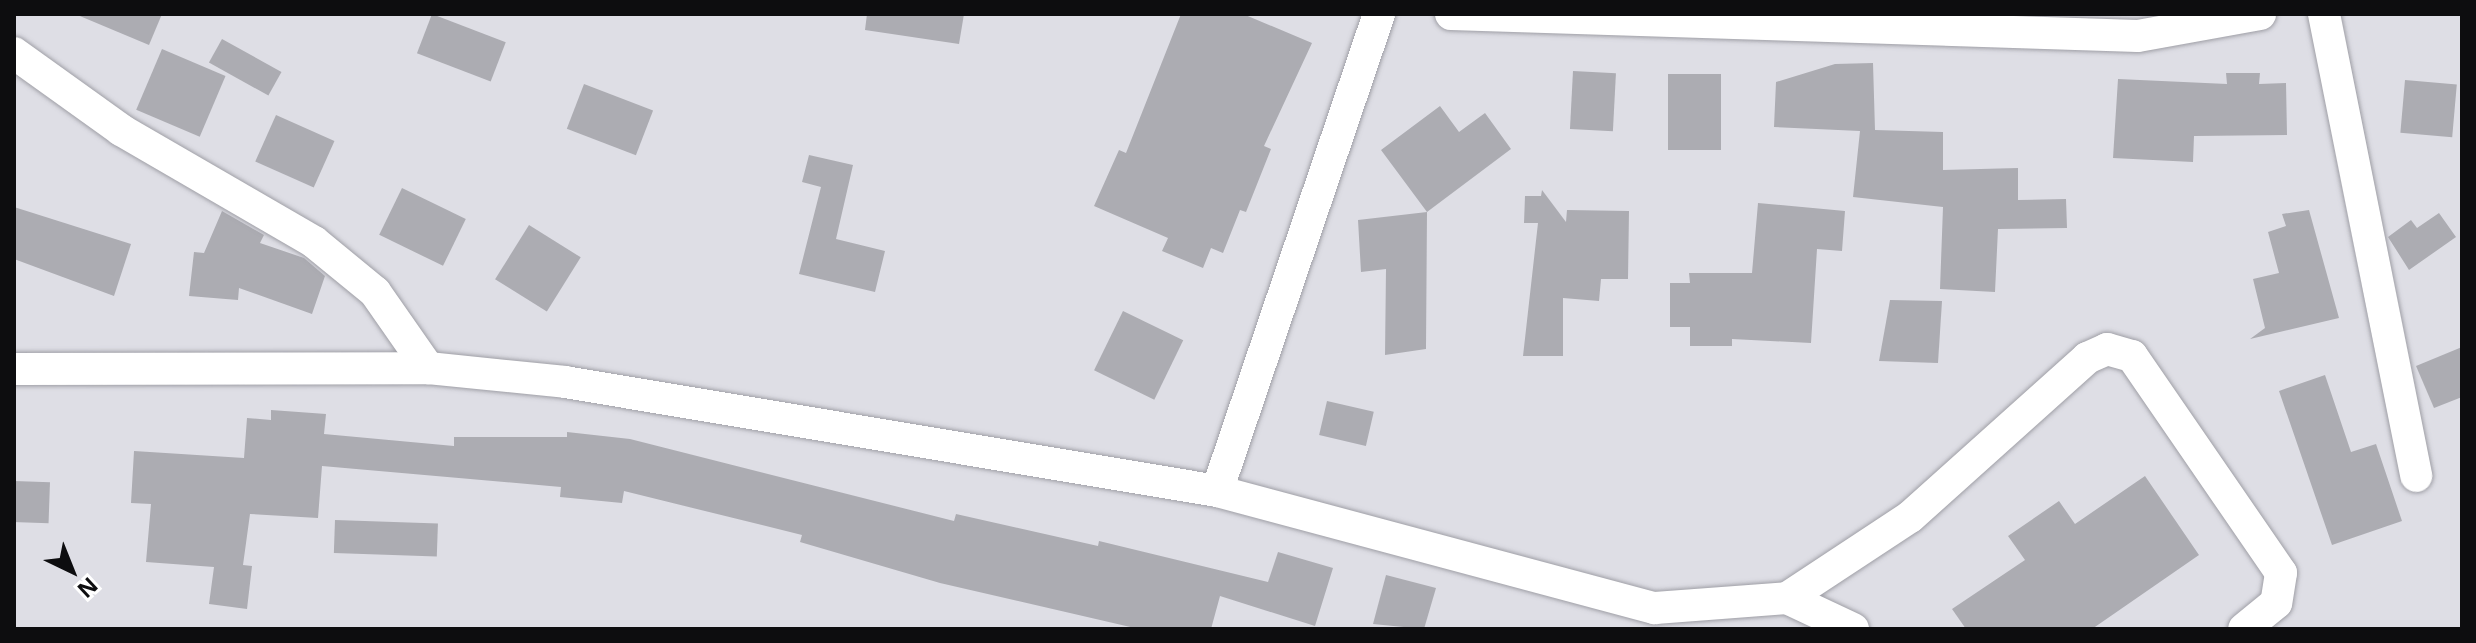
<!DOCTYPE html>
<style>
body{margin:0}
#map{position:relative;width:2476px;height:643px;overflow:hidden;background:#dedee5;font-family:"Noto Sans",sans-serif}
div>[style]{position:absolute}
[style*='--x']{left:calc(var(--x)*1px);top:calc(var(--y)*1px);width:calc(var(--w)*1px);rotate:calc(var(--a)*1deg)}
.building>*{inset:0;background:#acacb2;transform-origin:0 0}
.roads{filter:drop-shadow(0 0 2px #9f9fa6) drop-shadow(0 0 2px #9f9fa6)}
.minor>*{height:32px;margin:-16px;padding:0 16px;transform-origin:16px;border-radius:16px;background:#fff}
span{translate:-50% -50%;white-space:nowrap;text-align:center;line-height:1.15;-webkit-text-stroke:6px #fff;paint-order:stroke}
.frame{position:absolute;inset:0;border:16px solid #0d0d0f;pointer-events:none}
.north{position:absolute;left:32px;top:531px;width:80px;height:80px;-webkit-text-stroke:6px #fff;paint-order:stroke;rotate:137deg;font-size:22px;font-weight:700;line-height:32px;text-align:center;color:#0d0d0f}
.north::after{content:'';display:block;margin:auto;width:28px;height:36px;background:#0d0d0f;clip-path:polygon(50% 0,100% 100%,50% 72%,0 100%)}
</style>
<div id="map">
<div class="building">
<i style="clip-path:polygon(75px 14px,162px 14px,149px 45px)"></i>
<i style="left:432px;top:14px;width:79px;height:42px;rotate:21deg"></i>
<i style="clip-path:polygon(867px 14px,964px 14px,959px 44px,865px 30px)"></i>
<i style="clip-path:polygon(1181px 14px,1243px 14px,1312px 43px,1264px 146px,1271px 149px,1246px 212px,1240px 210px,1223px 253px,1211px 248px,1203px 268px,1162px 251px,1168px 238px,1094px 206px,1119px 150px,1126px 153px)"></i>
<i style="left:222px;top:39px;width:68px;height:27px;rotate:29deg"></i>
<i style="left:162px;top:49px;width:69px;height:66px;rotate:23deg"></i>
<i style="clip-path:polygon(1873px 63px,1875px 130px,1943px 132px,1943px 170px,2018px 168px,2018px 200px,2066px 199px,2067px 228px,1998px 229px,1995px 292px,1940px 289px,1943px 207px,1853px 197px,1860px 131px,1774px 127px,1776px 82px,1835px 64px)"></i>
<i style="left:1573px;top:71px;width:43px;height:58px;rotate:3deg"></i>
<i style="clip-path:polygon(2226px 73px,2260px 73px,2259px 84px,2286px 83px,2287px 135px,2194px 136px,2193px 162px,2113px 158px,2118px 79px,2227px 84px)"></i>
<i style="left:1668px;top:74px;width:53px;height:76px"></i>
<i style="left:2405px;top:80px;width:52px;height:53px;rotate:5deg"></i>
<i style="left:584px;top:84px;width:74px;height:48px;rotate:21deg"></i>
<i style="clip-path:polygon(1440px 106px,1459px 132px,1485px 113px,1511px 149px,1427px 212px,1381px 150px)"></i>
<i style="left:276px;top:115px;width:64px;height:51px;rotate:24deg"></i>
<i style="clip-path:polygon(809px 155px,853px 165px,836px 239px,885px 251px,875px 292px,799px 274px,821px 187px,802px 182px)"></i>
<i style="left:402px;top:188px;width:71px;height:52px;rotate:26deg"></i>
<i style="clip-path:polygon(1542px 190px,1566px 222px,1567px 210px,1629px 211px,1628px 279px,1601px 279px,1599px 301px,1563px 298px,1563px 356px,1523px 356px,1538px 223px,1524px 223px,1525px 196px,1541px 196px)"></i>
<i style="clip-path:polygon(1758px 203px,1845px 211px,1842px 251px,1817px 249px,1811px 343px,1732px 339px,1732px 346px,1690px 346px,1690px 327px,1670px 327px,1670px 283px,1690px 283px,1689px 273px,1752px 273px)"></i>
<i style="clip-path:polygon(14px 207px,131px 244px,114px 296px,14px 259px)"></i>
<i style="clip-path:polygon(2309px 210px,2339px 318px,2250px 339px,2265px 328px,2253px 279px,2279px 273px,2268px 232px,2286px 226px,2282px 214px)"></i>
<i style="clip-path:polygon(222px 211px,264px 235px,260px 243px,304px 258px,325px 276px,312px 314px,239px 288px,238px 300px,189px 296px,194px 252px,204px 253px)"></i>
<i style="clip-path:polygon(1427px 212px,1426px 349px,1385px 355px,1386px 269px,1361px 272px,1358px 220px)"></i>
<i style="clip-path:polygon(2439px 213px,2456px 237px,2409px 270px,2388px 237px,2411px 220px,2417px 228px)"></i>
<i style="left:529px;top:225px;width:61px;height:64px;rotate:32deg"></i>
<i style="clip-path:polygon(1890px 300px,1942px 301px,1938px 363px,1879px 361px)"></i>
<i style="left:1123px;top:311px;width:67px;height:66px;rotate:26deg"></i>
<i style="clip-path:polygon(2462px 347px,2462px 397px,2434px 408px,2416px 366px)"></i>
<i style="clip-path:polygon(2325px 375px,2351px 452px,2376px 444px,2402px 521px,2332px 545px,2279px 391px)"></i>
<i style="left:1327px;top:401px;width:48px;height:35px;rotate:13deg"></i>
<i style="clip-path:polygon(271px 410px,326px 414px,324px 434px,454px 446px,454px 437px,567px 437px,567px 432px,630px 439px,954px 521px,956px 514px,1098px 546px,1099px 541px,1268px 582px,1278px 552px,1333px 568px,1315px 626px,1220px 596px,1211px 629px,1139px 629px,940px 583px,800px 542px,802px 535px,624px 491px,622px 503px,560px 497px,561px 487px,322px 466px,318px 518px,250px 514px,243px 565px,252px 566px,247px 609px,209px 604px,214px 567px,146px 562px,151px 504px,131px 503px,134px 451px,244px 458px,247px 418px,271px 420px)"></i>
<i style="clip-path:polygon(2145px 476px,2199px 555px,2092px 629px,1966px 629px,1952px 609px,2025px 560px,2008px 536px,2059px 501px,2075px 524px)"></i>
<i style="left:14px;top:481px;width:36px;height:41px;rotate:2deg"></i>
<i style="left:335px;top:520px;width:103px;height:33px;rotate:2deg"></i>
<i style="clip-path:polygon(1386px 575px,1436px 588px,1424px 629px,1373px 624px)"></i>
</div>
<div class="roads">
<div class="minor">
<i style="--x:1451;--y:14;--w:687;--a:1.83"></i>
<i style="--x:2138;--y:36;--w:124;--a:-10.2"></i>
<i style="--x:2324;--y:14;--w:471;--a:78.7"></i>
<i style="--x:14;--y:53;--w:132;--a:35.7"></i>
<i style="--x:121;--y:130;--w:223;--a:30.1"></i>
<i style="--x:314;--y:242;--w:79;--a:39.3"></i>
<i style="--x:375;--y:292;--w:93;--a:55.1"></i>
<i style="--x:14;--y:369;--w:414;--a:-0.1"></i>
<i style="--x:428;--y:368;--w:138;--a:5.8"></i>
<i style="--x:565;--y:382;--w:661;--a:9.49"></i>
<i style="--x:1217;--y:491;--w:453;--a:15"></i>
<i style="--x:1655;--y:608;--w:132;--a:-4.3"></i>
<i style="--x:1787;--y:598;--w:73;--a:25.2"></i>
<i style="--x:1217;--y:491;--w:504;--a:-71.24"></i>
<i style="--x:1787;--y:598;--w:147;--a:-33.4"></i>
<i style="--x:1910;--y:517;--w:238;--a:-41.9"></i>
<i style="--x:2087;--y:358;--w:22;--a:-24"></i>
<i style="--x:2107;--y:349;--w:26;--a:16"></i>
<i style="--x:2132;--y:356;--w:263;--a:55.5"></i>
<i style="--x:2281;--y:573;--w:30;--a:99"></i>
<i style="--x:2276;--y:603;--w:41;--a:140.9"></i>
</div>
</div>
<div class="frame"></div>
<div class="north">N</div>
</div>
